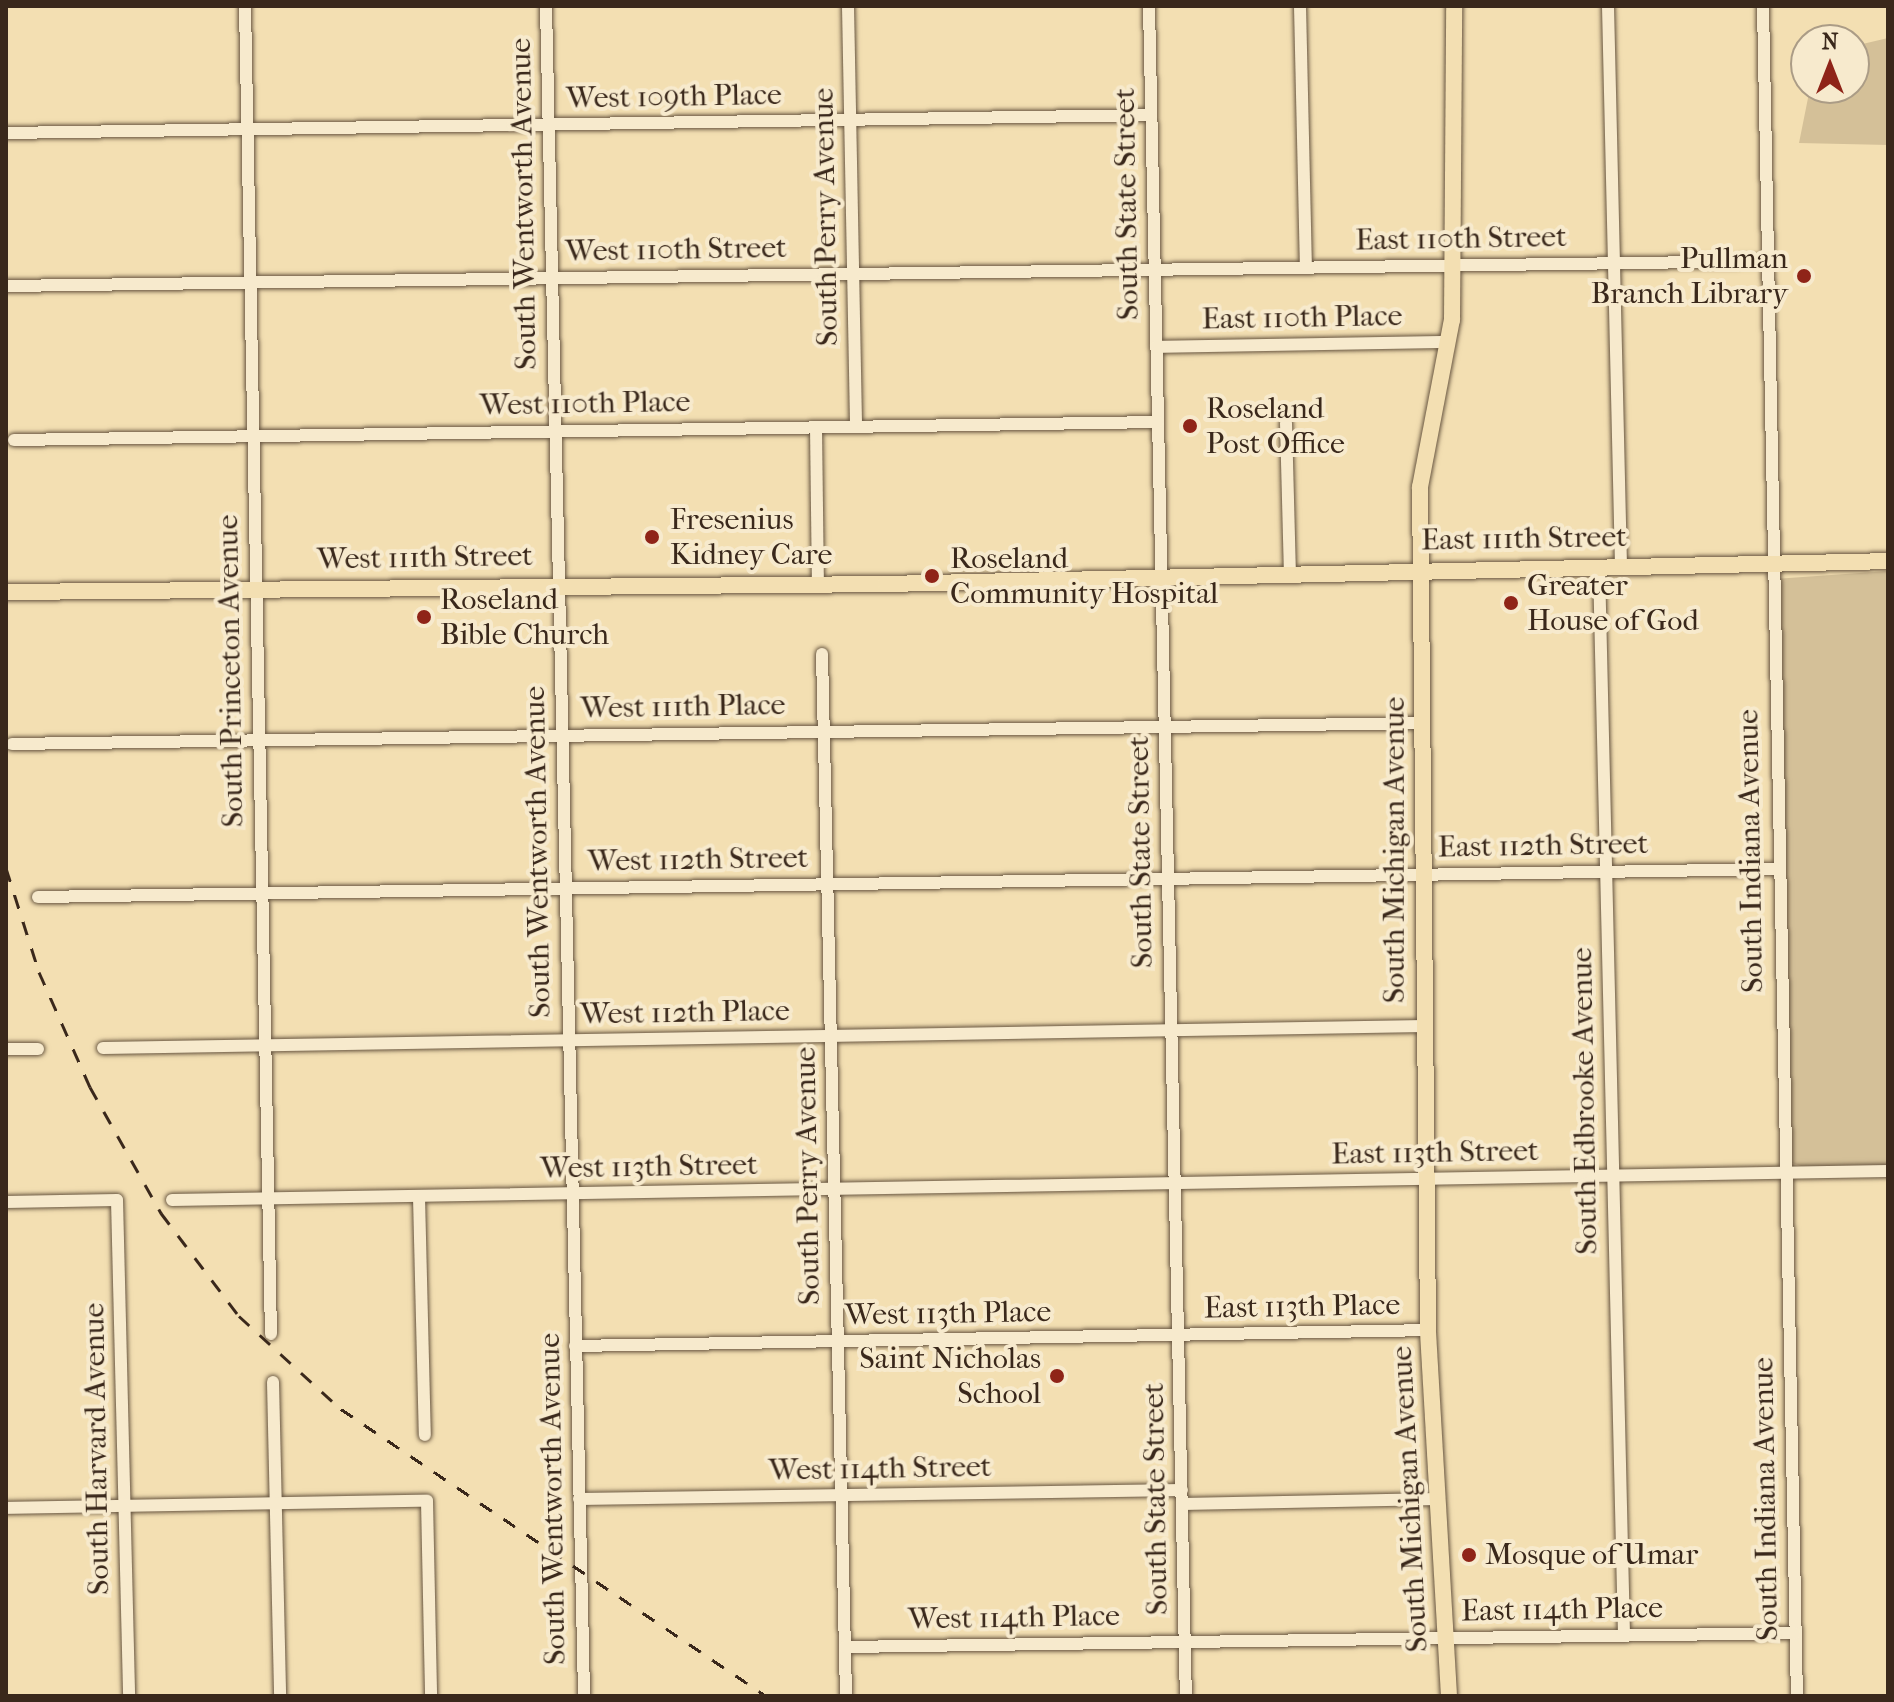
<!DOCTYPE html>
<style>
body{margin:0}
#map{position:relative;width:1894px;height:1702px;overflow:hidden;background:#f3dfb2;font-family:"IM FELL French Canon",serif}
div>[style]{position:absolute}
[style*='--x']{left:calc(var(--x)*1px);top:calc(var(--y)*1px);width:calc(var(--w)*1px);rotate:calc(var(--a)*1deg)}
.green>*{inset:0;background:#d4c098}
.roads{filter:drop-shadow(0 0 2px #685641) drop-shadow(0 0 2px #685641)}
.minor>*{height:12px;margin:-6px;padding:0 6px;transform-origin:6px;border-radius:6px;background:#f7eacd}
.major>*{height:16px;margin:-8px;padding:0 8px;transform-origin:8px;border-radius:8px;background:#f3dfb2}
.rail>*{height:3px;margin-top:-1.5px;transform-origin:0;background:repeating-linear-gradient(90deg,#3a281b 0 14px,transparent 0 28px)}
.dots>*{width:22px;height:22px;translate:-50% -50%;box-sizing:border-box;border:4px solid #f7eacd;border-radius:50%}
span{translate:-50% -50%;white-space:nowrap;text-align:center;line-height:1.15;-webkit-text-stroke:8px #f7eacd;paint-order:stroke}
.street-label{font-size:30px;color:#3a281b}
.poi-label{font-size:30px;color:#3a281b}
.right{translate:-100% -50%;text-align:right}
.left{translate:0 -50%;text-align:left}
.frame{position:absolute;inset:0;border:8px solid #3a281b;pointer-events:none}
.north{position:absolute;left:1790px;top:24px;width:80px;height:80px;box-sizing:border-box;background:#f7eacd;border:2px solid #ab9c86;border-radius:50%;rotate:0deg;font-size:22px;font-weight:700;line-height:32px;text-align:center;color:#3a281b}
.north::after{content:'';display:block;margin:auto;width:28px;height:36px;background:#8f2418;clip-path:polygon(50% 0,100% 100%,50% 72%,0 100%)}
</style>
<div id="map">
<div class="green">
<i style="clip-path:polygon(1888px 38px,1888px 145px,1799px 143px,1810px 88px,1854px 88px,1854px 46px)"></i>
<i style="clip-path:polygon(1888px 571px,1888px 1165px,1804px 1167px,1792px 1163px,1776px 579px)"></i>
</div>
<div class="roads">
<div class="minor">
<i style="--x:245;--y:6;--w:1328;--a:88.88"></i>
<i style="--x:546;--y:6;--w:1690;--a:88.71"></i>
<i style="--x:848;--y:6;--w:420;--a:88.9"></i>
<i style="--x:1149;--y:6;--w:1690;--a:88.75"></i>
<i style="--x:1300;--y:6;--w:261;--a:88.7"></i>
<i style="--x:1608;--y:6;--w:560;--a:88.67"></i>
<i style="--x:1763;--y:6;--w:1690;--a:88.85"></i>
<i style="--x:6;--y:133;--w:1145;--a:-0.9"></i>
<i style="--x:6;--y:286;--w:1761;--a:-0.81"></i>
<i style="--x:1156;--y:347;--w:293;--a:-1"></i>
<i style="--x:1286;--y:423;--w:149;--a:88.5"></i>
<i style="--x:816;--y:427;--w:153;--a:89.3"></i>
<i style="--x:14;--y:440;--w:1144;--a:-0.9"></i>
<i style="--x:1599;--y:566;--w:1069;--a:88.66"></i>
<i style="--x:822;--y:654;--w:1042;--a:88.68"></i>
<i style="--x:12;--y:744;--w:1410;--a:-0.85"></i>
<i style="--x:38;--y:897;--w:1738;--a:-0.92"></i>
<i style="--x:103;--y:1048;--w:1322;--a:-0.95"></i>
<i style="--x:6;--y:1049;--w:32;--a:0"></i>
<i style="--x:419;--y:1197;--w:238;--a:88.6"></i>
<i style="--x:172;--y:1200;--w:1716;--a:-0.97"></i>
<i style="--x:6;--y:1202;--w:111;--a:-1"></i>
<i style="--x:117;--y:1200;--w:496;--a:88.6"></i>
<i style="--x:575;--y:1346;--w:853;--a:-1.07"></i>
<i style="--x:273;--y:1382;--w:314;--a:88.7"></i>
<i style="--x:579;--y:1499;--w:603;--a:-0.86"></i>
<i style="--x:1182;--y:1504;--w:256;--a:-1.1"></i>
<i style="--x:6;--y:1508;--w:421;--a:-1"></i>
<i style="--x:427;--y:1501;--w:195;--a:88.8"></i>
<i style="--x:845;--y:1647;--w:950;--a:-0.84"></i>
</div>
<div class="major">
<i style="--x:6;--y:592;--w:880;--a:-0.52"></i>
<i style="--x:886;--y:584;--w:1002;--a:-1.31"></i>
<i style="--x:1449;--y:1696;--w:367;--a:-93.3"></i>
<i style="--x:1428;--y:1330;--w:843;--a:-90.54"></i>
<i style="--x:1420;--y:487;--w:170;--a:-79.2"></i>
<i style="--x:1452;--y:320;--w:314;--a:-89.6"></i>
</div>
</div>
<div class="rail">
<i style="--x:6;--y:868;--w:109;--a:72.4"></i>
<i style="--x:39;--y:972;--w:126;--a:66.1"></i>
<i style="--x:90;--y:1087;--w:145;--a:60.6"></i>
<i style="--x:161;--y:1213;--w:129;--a:52.9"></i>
<i style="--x:239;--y:1316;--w:138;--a:42.4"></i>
<i style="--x:341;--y:1409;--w:513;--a:34.03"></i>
</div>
<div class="dots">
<i style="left:1804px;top:276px;background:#8f2418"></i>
<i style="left:1190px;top:426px;background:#8f2418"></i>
<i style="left:652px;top:537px;background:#8f2418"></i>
<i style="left:932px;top:576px;background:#8f2418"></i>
<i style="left:1511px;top:603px;background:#8f2418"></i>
<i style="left:424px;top:617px;background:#8f2418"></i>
<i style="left:1057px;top:1376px;background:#8f2418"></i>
<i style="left:1469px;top:1555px;background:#8f2418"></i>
</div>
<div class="street-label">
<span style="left:674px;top:97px;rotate:-1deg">West 109th Place</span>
<span style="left:524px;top:204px;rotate:-91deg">South Wentworth Avenue</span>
<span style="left:1127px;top:204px;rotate:-91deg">South State Street</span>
<span style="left:826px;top:217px;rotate:-91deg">South Perry Avenue</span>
<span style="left:1461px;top:239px;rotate:-1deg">East 110th Street</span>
<span style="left:676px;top:250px;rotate:-1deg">West 110th Street</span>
<span style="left:1302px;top:318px;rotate:-1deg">East 110th Place</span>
<span style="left:585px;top:404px;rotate:-1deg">West 110th Place</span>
<span style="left:1524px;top:539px;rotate:-1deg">East 111th Street</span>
<span style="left:425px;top:558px;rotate:-1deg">West 111th Street</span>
<span style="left:231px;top:671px;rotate:-91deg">South Princeton Avenue</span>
<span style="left:683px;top:707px;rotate:-1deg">West 111th Place</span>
<span style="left:1543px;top:846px;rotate:-1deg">East 112th Street</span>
<span style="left:1395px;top:850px;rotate:-90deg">South Michigan Avenue</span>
<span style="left:1751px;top:851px;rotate:-91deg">South Indiana Avenue</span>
<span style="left:538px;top:852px;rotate:-91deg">South Wentworth Avenue</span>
<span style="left:1141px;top:852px;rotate:-91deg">South State Street</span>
<span style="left:698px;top:860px;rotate:-1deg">West 112th Street</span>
<span style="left:685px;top:1013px;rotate:-1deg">West 112th Place</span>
<span style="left:1585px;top:1101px;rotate:-91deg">South Edbrooke Avenue</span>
<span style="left:1435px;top:1153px;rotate:-1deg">East 113th Street</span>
<span style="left:649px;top:1167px;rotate:-1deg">West 113th Street</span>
<span style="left:808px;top:1176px;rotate:-91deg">South Perry Avenue</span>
<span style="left:1302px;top:1307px;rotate:-1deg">East 113th Place</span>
<span style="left:948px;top:1314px;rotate:-1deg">West 113th Place</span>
<span style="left:97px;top:1449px;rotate:-91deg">South Harvard Avenue</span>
<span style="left:880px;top:1469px;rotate:-1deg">West 114th Street</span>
<span style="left:553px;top:1499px;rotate:-91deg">South Wentworth Avenue</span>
<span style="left:1156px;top:1499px;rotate:-91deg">South State Street</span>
<span style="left:1410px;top:1499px;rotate:-93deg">South Michigan Avenue</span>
<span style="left:1766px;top:1499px;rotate:-91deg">South Indiana Avenue</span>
<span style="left:1562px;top:1610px;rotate:-1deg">East 114th Place</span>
<span style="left:1014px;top:1618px;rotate:-1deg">West 114th Place</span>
</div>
<div class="poi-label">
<span class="right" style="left:1788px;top:276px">Pullman<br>Branch Library</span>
<span class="left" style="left:1206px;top:426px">Roseland<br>Post Office</span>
<span class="left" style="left:670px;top:537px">Fresenius<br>Kidney Care</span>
<span class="left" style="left:950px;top:576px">Roseland<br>Community Hospital</span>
<span class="left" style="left:1527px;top:603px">Greater<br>House of God</span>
<span class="left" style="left:440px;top:617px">Roseland<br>Bible Church</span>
<span class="right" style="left:1041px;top:1376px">Saint Nicholas<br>School</span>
<span class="left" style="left:1485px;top:1555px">Mosque of Umar</span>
</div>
<div class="frame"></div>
<div class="north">N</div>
</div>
